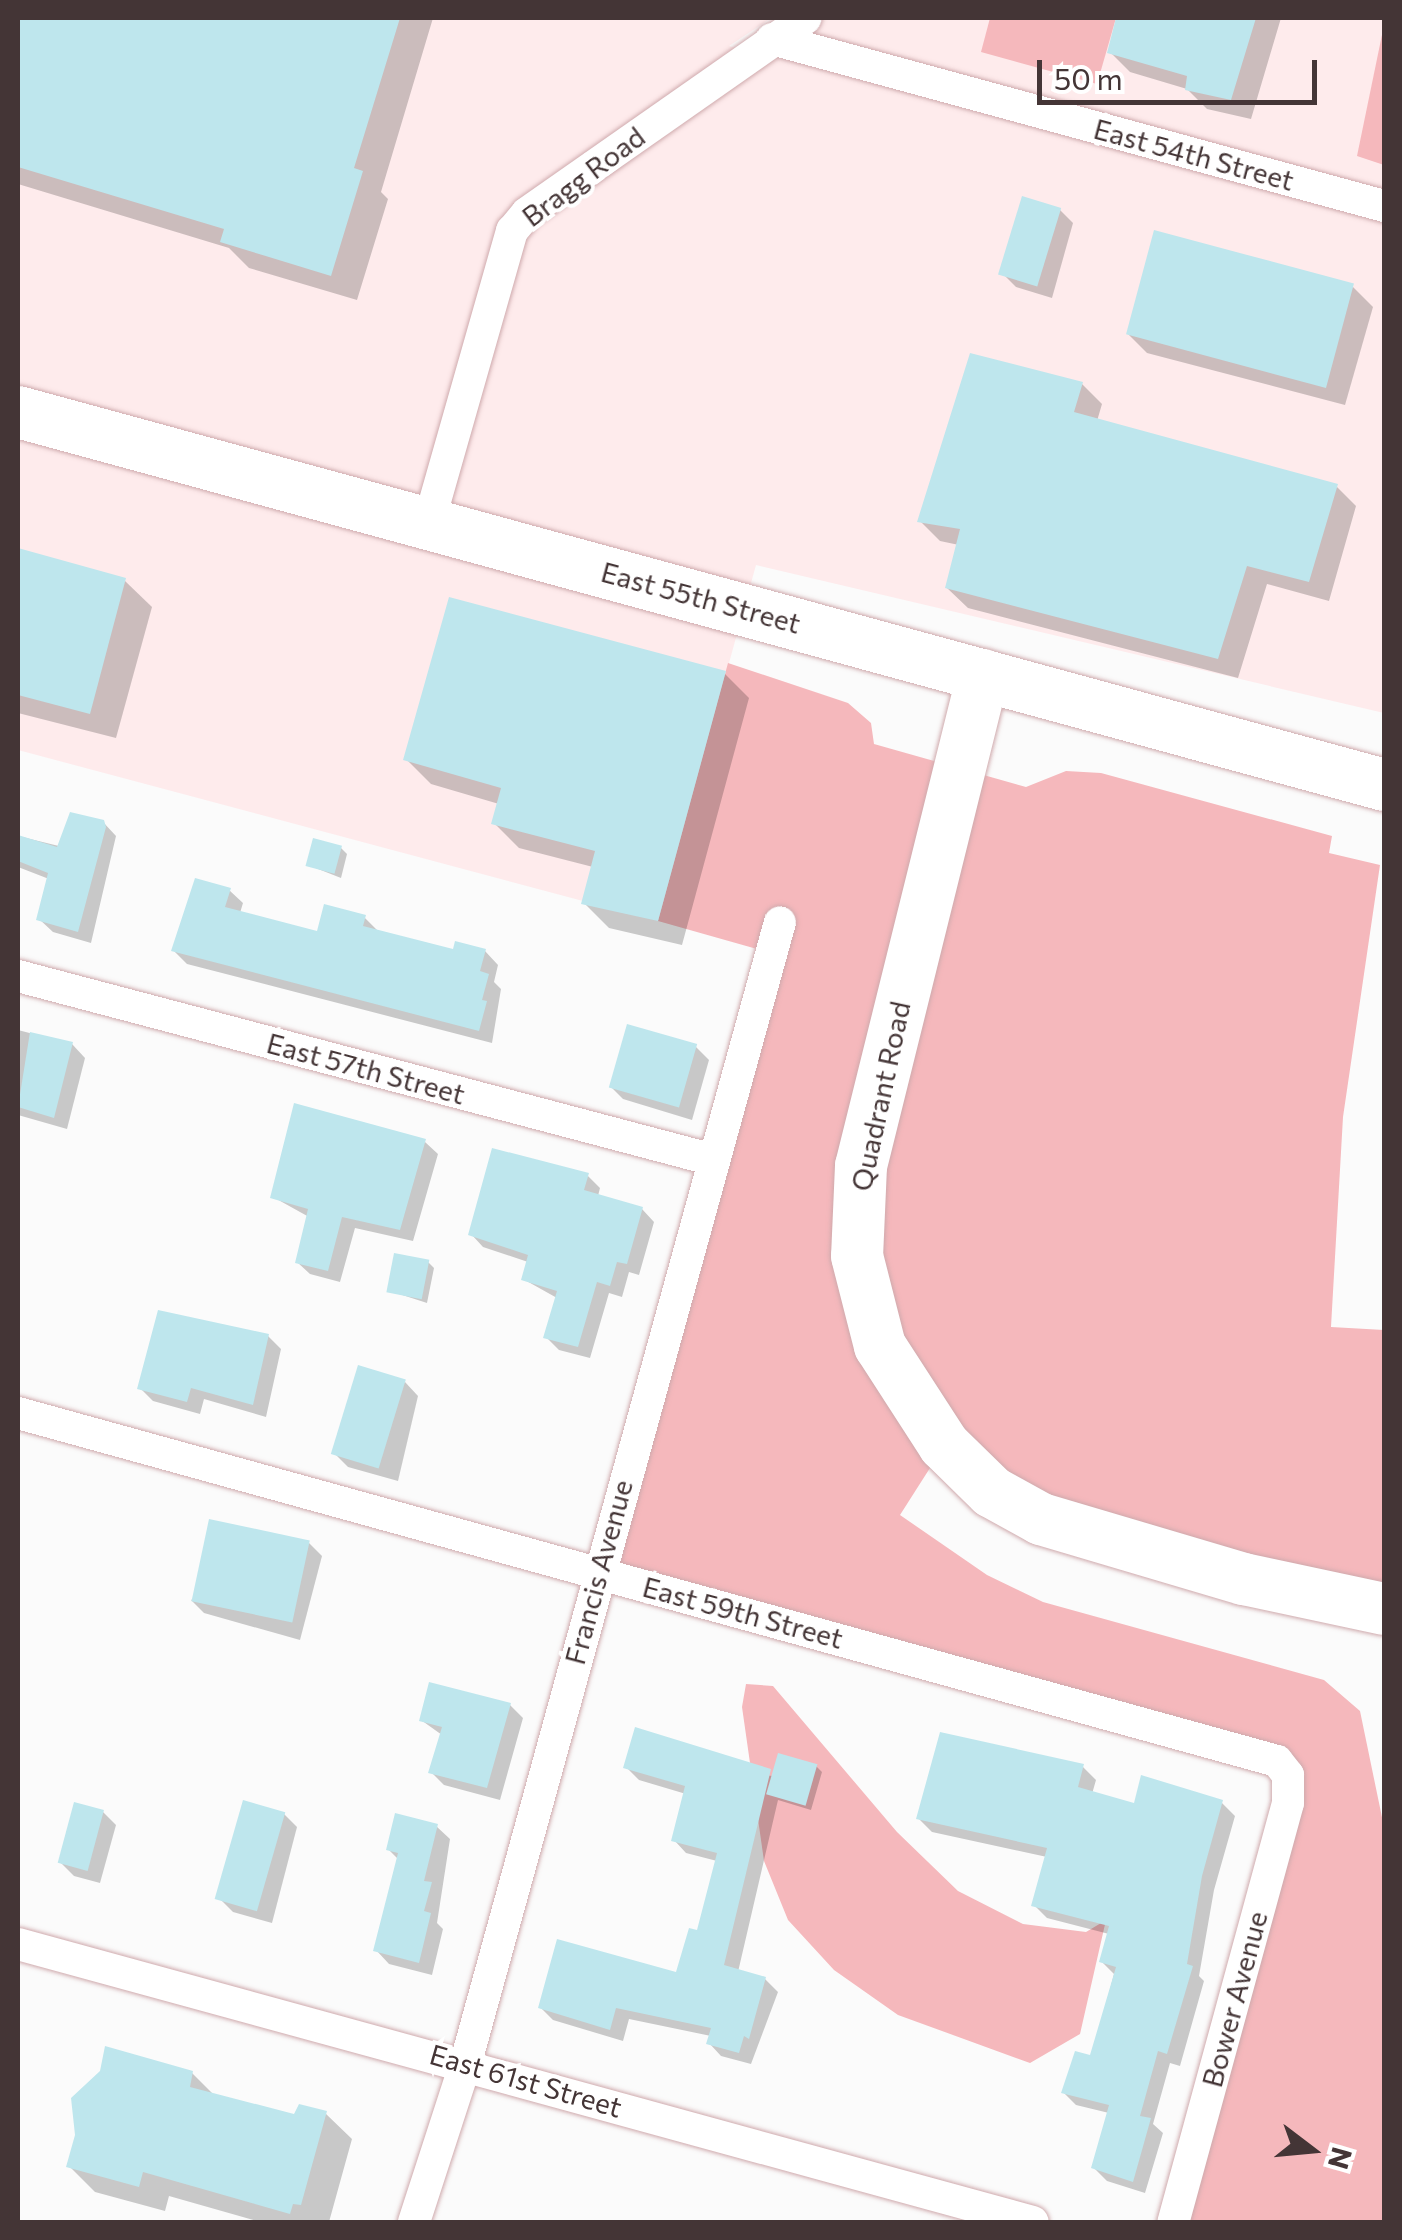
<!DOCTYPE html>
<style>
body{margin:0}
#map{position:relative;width:1402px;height:2240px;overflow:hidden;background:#fbfbfb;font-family:Commissioner,sans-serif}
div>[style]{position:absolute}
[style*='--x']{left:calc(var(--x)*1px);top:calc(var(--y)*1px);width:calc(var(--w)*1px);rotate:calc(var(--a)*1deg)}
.built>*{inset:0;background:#feebec}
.green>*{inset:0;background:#f5b8bc}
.shadow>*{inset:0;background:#0003}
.building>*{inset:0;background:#bee6ed;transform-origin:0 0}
.roads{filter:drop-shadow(0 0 2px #cfaaad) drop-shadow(0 0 2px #cfaaad)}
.minor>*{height:32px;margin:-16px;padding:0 16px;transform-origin:16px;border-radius:16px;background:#fff}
.primary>*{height:52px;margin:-26px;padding:0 26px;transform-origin:26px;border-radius:26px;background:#fff}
span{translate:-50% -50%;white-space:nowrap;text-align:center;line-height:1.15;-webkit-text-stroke:8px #fff;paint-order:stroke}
.street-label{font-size:28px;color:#443536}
.frame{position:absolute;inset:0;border:20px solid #443536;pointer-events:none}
.north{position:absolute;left:1262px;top:2100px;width:100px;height:100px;-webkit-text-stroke:8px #fff;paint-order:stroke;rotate:106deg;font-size:28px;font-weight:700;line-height:40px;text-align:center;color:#443536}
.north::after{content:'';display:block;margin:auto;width:35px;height:45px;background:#443536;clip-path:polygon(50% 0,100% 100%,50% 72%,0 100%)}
.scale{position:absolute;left:1037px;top:60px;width:280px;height:45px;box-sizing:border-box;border:5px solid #443536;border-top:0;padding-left:12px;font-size:30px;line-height:35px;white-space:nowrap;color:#443536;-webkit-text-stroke:8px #fff;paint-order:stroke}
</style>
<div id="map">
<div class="built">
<i style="clip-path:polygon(18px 18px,771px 18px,729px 46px,752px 53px,805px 18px,1384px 18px,1384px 713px,756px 565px,658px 921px,18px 750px)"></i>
</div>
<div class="green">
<i style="clip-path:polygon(990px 18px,1116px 18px,1097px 84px,981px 52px)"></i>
<i style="clip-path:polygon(1384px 25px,1384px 165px,1357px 156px)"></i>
<i style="clip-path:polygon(728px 663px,848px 703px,871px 723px,874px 744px,1026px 787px,1066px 771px,1101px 773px,1332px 836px,1329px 853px,1380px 865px,1343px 1117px,1331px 1327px,1384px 1330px,1384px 1609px,1119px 1545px,944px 1446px,900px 1515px,987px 1575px,1043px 1602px,1324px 1680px,1360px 1711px,1384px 1827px,1384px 2222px,1173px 2222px,1288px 1775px,597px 1572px,771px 953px,658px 921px)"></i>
<i style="clip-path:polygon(746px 1684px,773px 1686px,897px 1832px,958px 1891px,1023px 1924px,1086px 1932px,1106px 1920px,1080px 2034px,1030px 2063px,898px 2015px,834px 1970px,788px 1920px,764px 1861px,742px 1707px)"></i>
</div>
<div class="shadow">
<i style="clip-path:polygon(18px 18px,433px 18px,381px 192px,388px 199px,357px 300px,249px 268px,229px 248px,18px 184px)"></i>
<i style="clip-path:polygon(1119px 18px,1281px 18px,1251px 119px,1207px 109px,1187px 89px,1130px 72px,1110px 52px)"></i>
<i style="clip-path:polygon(1060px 210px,1073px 223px,1052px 298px,1016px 287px,1003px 274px)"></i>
<i style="clip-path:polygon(1353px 287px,1373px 307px,1345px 405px,1147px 353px,1127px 333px)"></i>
<i style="clip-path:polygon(1082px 384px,1102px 404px,1097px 421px,1336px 486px,1356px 506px,1329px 601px,1267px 584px,1238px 678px,968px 608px,947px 588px,959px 545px,940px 541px,920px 521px)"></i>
<i style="clip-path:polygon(18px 550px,125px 581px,152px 607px,116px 738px,18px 713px)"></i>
<i style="clip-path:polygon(724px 673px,749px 698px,682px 945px,609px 928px,584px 903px,593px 867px,519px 848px,494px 823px,499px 804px,431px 784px,406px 759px)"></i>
<i style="clip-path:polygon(103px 822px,116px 836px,91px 943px,53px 932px,39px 919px,49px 879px,18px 867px,18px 836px,63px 847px)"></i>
<i style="clip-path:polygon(341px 848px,347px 854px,341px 878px,308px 865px)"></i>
<i style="clip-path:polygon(229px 890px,243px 903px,240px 913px,319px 934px,364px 917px,378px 931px,455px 952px,485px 951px,498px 965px,494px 982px,501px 989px,492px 1043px,187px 964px,174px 951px)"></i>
<i style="clip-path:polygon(18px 1030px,72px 1044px,85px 1058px,67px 1129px,18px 1115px)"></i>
<i style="clip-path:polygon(696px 1047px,709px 1060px,692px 1120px,623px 1099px,610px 1086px)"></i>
<i style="clip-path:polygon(425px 1142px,438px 1154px,413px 1241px,355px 1228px,340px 1282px,310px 1274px,297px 1262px,309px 1217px,273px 1197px)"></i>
<i style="clip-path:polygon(587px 1175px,600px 1188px,598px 1196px,642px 1209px,654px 1222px,639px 1275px,629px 1272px,622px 1297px,609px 1293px,590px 1358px,559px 1350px,546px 1337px,557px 1298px,523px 1279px,528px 1262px,483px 1247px,471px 1234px)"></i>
<i style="clip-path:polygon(428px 1262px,434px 1268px,427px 1303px,390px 1291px)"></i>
<i style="clip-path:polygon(268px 1336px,281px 1349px,266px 1417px,204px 1399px,200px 1414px,153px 1401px,140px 1388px)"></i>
<i style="clip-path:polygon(405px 1382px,418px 1396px,398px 1481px,348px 1467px,335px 1454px)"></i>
<i style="clip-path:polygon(309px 1543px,322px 1556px,300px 1640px,204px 1613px,191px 1600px)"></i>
<i style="clip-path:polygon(510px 1705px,523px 1718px,500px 1800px,444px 1785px,431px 1772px,442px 1735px,421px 1720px)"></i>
<i style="clip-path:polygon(816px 1766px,822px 1772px,811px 1810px,778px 1800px,738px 1972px,765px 1979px,778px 1992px,751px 2064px,721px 2056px,709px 2043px,711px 2036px,629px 2019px,623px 2041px,553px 2020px,540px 2007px,677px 1975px,699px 1933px,717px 1861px,686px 1853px,674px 1840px,686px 1794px,639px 1780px,626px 1767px,774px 1776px)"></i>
<i style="clip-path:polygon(1083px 1767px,1096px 1780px,1092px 1794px,1136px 1806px,1222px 1803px,1235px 1816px,1214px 1890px,1199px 1976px,1204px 1981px,1180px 2066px,1170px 2063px,1153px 2124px,1163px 2133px,1145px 2193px,1107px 2181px,1094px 2168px,1109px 2113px,1076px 2105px,1063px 2092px,1092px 2058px,1114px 1974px,1101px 1961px,1109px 1934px,1047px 1918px,1034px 1905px,1047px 1857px,932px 1832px,919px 1819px)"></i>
<i style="clip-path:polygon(103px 1812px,116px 1825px,100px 1883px,74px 1876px,60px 1862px)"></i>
<i style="clip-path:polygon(284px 1814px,297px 1827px,272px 1923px,233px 1912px,220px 1899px)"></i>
<i style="clip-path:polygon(436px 1826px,450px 1839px,437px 1923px,443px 1929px,432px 1975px,389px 1964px,376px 1950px,399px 1860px,389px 1850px)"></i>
<i style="clip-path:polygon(103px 2073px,192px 2073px,215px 2096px,295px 2117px,325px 2113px,352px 2139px,329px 2222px,260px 2222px,169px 2196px,165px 2211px,95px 2192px,69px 2166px)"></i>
</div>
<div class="building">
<i style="clip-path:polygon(18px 18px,400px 18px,354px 168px,363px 171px,331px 276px,220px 242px,224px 229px,18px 167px)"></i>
<i style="clip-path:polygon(1116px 18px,1256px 18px,1231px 100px,1185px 90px,1187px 76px,1107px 53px)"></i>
<i style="left:1022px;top:196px;width:41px;height:82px;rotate:17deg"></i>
<i style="left:1154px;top:230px;width:207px;height:108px;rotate:15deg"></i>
<i style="clip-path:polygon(970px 353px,1083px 382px,1074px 412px,1338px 484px,1309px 582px,1247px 566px,1218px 659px,945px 588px,960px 529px,917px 522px)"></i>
<i style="clip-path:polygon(18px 548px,126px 578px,90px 714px,18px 695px)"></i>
<i style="clip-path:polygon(449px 597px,726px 671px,658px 921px,581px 904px,595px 851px,491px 824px,501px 788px,403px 760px)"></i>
<i style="clip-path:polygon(70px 812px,104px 820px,106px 827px,78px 932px,36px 920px,48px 873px,18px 861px,18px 835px,57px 847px)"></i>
<i style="left:313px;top:838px;width:30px;height:29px;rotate:15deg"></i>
<i style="clip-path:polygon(195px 878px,231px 888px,225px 907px,317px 931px,324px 904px,366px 915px,363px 926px,453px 949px,455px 941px,486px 949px,480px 971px,489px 974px,482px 1000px,487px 1001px,479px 1031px,171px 951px)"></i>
<i style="left:627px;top:1024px;width:73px;height:66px;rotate:16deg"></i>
<i style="clip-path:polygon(30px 1032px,73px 1042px,54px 1118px,18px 1107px)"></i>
<i style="clip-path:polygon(294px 1103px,426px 1139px,400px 1230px,342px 1217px,328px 1271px,295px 1263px,308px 1209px,270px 1198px)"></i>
<i style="clip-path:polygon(492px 1148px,589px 1173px,584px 1190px,643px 1207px,627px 1264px,617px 1262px,610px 1286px,597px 1282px,578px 1347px,543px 1338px,557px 1291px,521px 1280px,528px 1255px,468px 1235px)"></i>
<i style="left:394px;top:1253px;width:36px;height:40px;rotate:11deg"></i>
<i style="clip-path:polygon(158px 1310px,269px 1334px,253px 1405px,191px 1388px,187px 1402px,137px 1389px)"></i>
<i style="left:358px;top:1365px;width:50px;height:93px;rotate:17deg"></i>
<i style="left:209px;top:1519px;width:103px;height:84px;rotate:12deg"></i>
<i style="clip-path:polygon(429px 1682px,511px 1703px,487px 1788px,428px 1773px,442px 1727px,419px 1721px)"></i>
<i style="clip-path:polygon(635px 1727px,771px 1769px,724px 1965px,766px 1977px,749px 2039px,744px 2036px,739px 2053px,706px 2044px,711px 2028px,616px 2008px,610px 2030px,538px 2008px,557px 1939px,676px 1972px,689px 1928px,697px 1930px,717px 1853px,671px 1841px,685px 1786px,623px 1768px)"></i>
<i style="clip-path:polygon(940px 1732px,1084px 1764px,1078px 1787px,1134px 1803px,1141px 1775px,1223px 1800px,1202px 1876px,1187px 1964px,1193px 1966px,1167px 2054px,1158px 2051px,1140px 2116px,1151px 2118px,1133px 2182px,1091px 2168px,1109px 2105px,1061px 2093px,1075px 2051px,1090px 2055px,1116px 1967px,1099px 1962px,1109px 1926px,1031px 1906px,1047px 1848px,916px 1819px)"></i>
<i style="left:778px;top:1753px;width:41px;height:43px;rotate:16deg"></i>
<i style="left:243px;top:1800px;width:44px;height:103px;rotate:16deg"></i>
<i style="left:74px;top:1802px;width:31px;height:63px;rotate:15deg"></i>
<i style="clip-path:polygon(395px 1813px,438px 1824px,424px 1881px,432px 1882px,424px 1911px,431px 1913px,419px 1963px,373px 1951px,398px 1853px,386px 1850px)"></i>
<i style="clip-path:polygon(105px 2046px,193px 2071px,190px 2087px,294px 2114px,299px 2104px,327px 2111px,301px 2205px,293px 2204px,290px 2214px,143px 2172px,139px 2187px,66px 2167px,75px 2135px,71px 2098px,100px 2071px)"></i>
</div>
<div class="roads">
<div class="minor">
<i style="--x:772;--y:39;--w:634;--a:15.26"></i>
<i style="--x:429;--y:522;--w:303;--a:-74.1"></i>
<i style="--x:512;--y:231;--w:23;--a:-50"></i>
<i style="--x:527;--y:213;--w:340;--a:-35"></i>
<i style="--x:18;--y:976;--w:720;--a:14.81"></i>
<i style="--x:18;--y:1413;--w:1306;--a:15.45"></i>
<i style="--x:1277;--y:1761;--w:18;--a:52"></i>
<i style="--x:1288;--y:1775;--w:28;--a:90"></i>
<i style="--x:1288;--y:1803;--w:434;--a:105.3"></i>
<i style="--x:18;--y:1944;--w:1052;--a:15.32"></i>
<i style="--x:414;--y:2222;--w:168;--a:-72"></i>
<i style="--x:466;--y:2062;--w:1182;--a:-74.6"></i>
</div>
<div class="primary">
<i style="--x:18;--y:412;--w:1416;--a:15.27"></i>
<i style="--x:983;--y:675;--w:506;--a:103.95"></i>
<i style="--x:861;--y:1166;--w:90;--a:92.5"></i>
<i style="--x:857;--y:1256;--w:93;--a:75.7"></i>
<i style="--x:880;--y:1346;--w:118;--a:57.1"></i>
<i style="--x:944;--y:1445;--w:67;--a:44.4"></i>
<i style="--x:992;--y:1492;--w:56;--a:28.9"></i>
<i style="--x:1041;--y:1519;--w:212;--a:16.5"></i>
<i style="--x:1244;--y:1579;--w:143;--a:12.1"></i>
</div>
</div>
<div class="street-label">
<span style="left:1194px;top:154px;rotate:15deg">East 54th Street</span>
<span style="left:583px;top:176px;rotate:-37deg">Bragg Road</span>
<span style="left:701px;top:597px;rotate:15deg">East 55th Street</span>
<span style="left:366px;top:1068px;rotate:15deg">East 57th Street</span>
<span style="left:880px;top:1096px;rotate:-78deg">Quadrant Road</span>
<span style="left:598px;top:1572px;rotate:-75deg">Francis Avenue</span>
<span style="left:743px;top:1612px;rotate:15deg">East 59th Street</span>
<span style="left:1234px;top:1999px;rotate:-75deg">Bower Avenue</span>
<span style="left:526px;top:2080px;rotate:16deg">East 61st Street</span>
</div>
<div class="frame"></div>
<div class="north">N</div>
<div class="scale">50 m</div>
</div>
